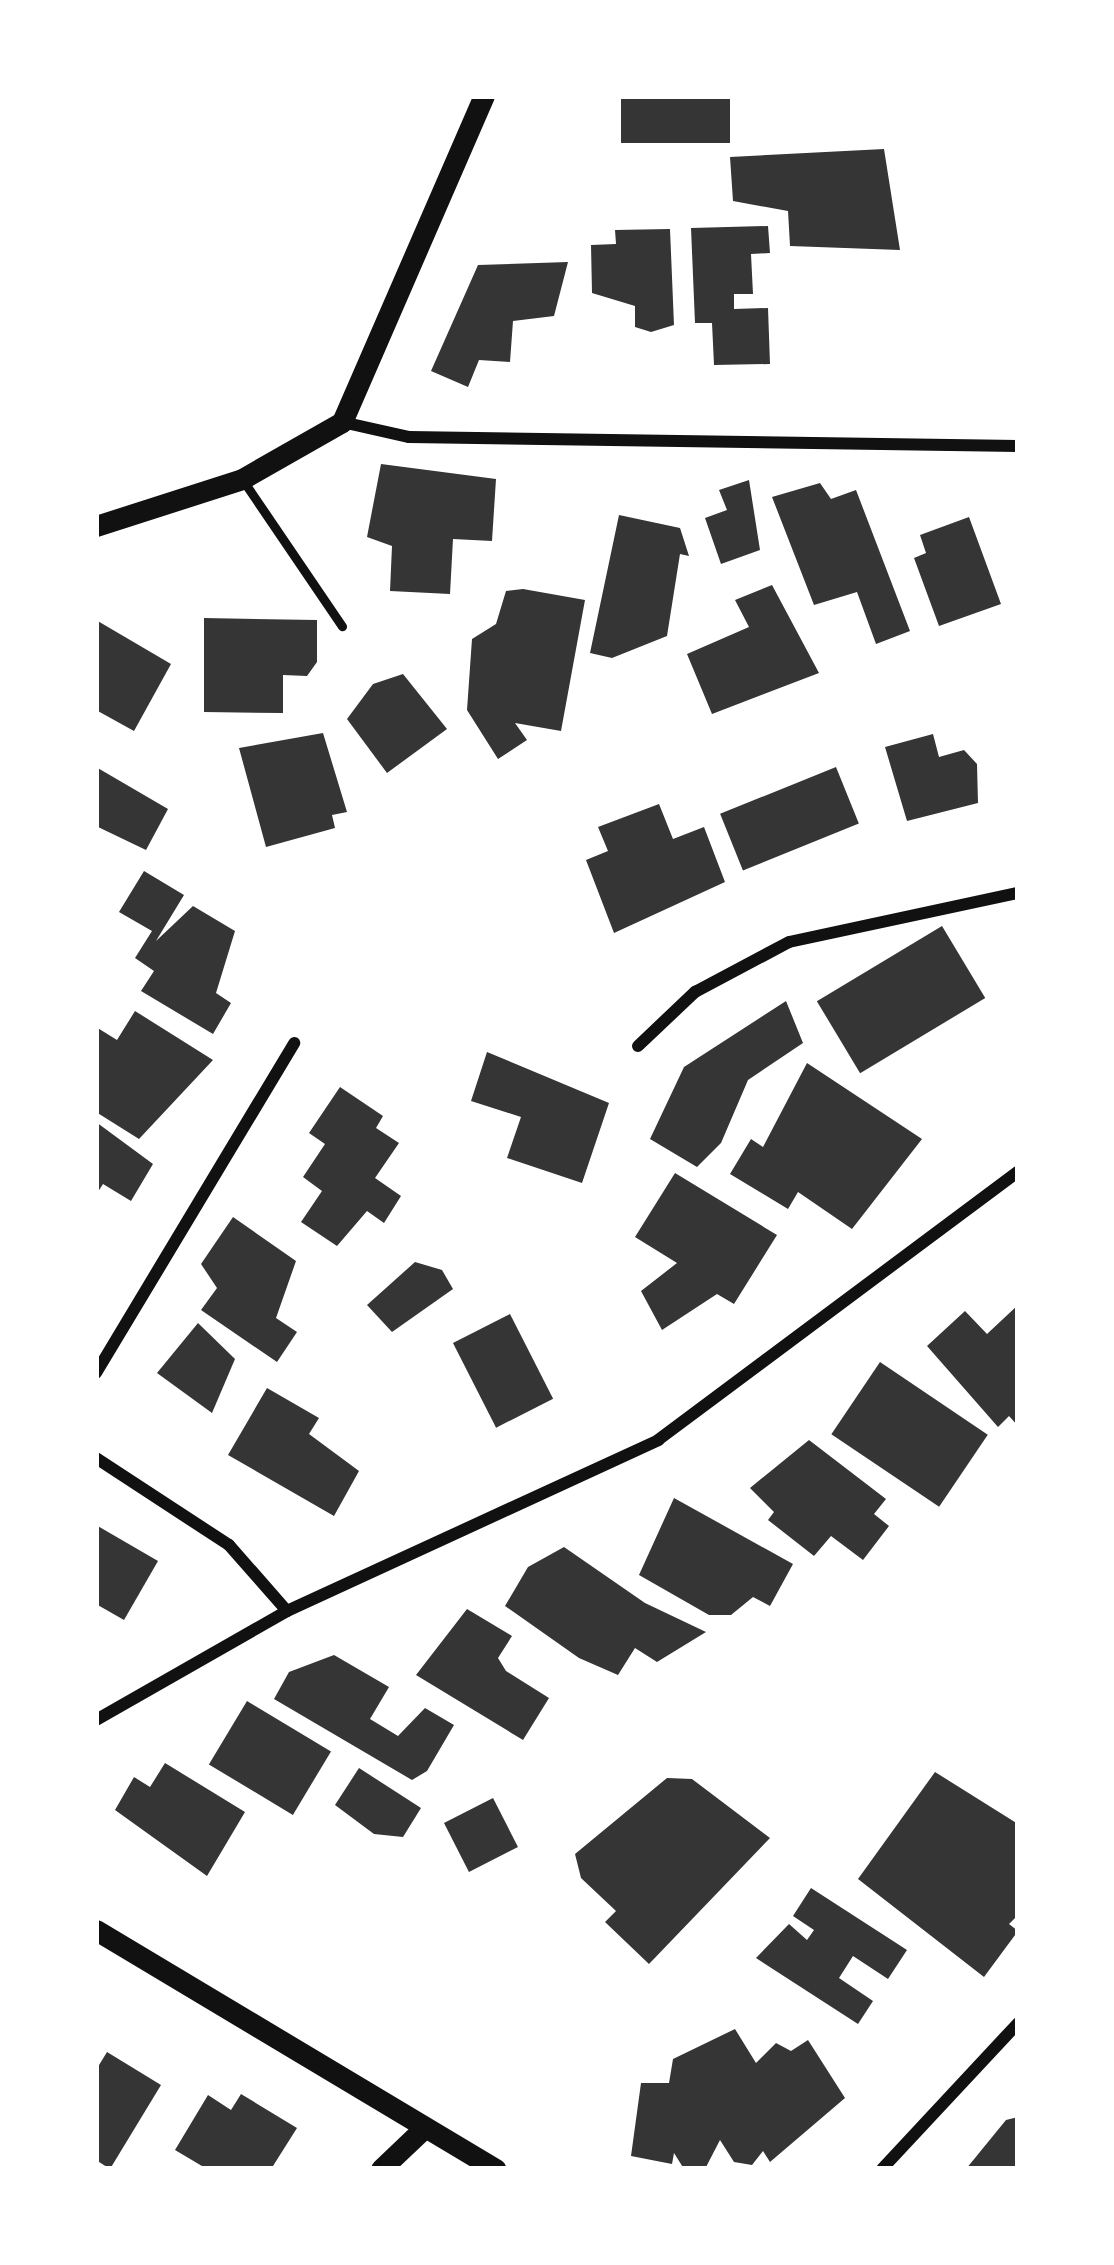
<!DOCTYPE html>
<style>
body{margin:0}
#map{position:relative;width:1114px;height:2265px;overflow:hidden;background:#fff;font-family:"Noto Serif",serif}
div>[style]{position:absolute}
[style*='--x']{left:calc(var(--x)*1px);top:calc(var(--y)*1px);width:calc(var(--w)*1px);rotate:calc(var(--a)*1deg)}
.building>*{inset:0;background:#353535;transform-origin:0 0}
.service>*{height:9px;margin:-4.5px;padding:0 4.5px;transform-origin:4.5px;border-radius:4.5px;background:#111}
.minor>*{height:12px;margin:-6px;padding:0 6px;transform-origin:6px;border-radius:6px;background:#111}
.tertiary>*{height:21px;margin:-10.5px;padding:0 10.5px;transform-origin:10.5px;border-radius:10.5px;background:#111}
span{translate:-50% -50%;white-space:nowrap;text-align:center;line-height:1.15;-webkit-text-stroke:9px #fff;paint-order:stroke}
.frame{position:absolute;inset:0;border:99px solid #fff;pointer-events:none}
</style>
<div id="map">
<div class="building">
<i style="left:621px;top:96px;width:109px;height:47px"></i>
<i style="clip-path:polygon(884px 149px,900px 250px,790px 246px,788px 211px,733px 201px,730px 157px)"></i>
<i style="clip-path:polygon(768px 226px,770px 253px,751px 254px,753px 294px,734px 294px,734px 309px,768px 308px,770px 364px,714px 365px,712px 323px,695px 323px,691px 228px)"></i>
<i style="clip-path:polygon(670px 229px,674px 325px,651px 332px,635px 327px,635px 306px,592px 293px,591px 245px,616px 244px,615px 230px)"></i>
<i style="clip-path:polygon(568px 262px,554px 316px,513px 321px,510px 362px,479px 360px,468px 387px,431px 371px,478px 265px)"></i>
<i style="clip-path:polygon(381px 464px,496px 479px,492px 541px,453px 539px,450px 594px,390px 591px,392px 546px,367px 537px)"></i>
<i style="clip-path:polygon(749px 480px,760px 550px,721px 564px,705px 518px,727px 510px,719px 490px)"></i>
<i style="clip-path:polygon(820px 483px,831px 499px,856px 490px,910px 631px,876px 644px,857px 592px,814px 605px,772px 497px)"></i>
<i style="clip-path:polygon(619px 515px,680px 528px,689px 556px,680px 554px,667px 636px,612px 658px,590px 653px)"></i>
<i style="clip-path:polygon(969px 517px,1001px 604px,939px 626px,914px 558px,926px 553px,920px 535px)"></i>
<i style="clip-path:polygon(772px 585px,819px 673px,712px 714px,687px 654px,749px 627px,735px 600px)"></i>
<i style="clip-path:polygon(523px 589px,585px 600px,561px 731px,515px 723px,527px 740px,498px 759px,467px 710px,472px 639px,496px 624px,506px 591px)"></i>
<i style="clip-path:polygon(204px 618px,317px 620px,317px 662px,307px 676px,283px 675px,283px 713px,204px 712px)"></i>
<i style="clip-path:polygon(96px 620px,171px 664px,134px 731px,96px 710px)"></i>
<i style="clip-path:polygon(403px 674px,447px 729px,387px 773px,347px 719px,373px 684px)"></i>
<i style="clip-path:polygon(323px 733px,347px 812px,332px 815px,335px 828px,266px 847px,239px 748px)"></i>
<i style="clip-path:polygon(933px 734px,939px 757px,964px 750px,977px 764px,978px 803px,907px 821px,885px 747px)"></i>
<i style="clip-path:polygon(96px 767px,168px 809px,146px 850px,96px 826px)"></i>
<i style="left:836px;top:767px;width:61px;height:125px;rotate:68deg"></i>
<i style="clip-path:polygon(659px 804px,673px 839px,704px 827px,725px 882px,614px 933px,586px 860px,608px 851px,598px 827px)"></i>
<i style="clip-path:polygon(144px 871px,184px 895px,156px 941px,193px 906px,235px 931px,216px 993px,231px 1003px,213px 1034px,141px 991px,154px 971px,135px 958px,152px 931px,119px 912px)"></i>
<i style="left:942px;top:926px;width:84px;height:146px;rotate:59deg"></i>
<i style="clip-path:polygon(786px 1001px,803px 1043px,748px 1080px,721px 1143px,697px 1167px,650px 1139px,684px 1067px)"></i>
<i style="clip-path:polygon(135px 1011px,213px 1060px,139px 1139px,96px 1112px,96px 1027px,117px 1040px)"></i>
<i style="clip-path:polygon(487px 1052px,609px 1103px,582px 1183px,507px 1158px,521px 1117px,471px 1101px)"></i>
<i style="clip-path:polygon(807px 1063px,922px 1139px,852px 1229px,798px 1192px,788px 1209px,730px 1174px,751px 1139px,763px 1147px)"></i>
<i style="clip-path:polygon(340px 1087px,383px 1116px,376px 1128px,399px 1143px,375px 1178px,401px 1196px,384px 1223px,367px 1211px,337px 1246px,301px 1222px,322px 1191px,303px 1177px,325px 1144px,309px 1133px)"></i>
<i style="clip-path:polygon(96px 1122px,153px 1164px,131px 1201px,103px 1184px,96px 1195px)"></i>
<i style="clip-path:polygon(675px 1173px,777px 1235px,734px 1304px,717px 1294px,662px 1330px,641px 1291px,677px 1263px,635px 1237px)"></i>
<i style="clip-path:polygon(233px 1217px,296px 1261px,276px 1318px,297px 1332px,277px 1362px,201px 1310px,217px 1288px,201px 1264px)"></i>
<i style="clip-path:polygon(415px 1262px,442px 1270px,453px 1289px,392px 1332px,367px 1305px)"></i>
<i style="clip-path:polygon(1018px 1305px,1018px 1426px,1009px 1416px,998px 1427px,927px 1346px,965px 1311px,987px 1334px)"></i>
<i style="left:510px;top:1314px;width:95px;height:64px;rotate:63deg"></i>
<i style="clip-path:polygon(198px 1323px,235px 1359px,212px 1413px,157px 1373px)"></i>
<i style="left:880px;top:1362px;width:130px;height:87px;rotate:34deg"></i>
<i style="clip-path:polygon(267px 1388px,319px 1418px,309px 1434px,359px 1471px,334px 1516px,228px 1455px)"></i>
<i style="clip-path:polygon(809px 1440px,886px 1499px,874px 1514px,889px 1526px,863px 1560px,831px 1536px,814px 1556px,768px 1520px,774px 1512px,750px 1488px)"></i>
<i style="clip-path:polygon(674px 1498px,793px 1564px,770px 1606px,753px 1597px,731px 1615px,709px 1615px,639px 1575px)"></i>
<i style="clip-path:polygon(96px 1525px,158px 1561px,124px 1620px,96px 1604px)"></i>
<i style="clip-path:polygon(564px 1547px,645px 1603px,706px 1632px,657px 1662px,635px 1648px,618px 1675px,579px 1658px,505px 1606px,528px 1567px)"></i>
<i style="clip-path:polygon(467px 1609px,512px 1636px,498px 1658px,506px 1671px,549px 1698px,523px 1740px,416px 1675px)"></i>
<i style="clip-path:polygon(334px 1655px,389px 1687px,370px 1719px,398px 1736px,425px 1708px,454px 1725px,427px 1771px,412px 1780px,274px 1699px,289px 1672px)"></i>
<i style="left:247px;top:1701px;width:98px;height:74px;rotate:31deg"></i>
<i style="clip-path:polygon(165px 1763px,245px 1812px,207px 1876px,115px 1810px,134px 1777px,150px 1787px)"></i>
<i style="clip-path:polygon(359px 1768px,421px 1808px,403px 1837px,374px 1834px,335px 1805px)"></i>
<i style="clip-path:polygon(935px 1772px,1018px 1824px,1018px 1915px,1009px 1924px,1018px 1931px,984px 1977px,858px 1879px)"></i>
<i style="clip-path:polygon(667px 1778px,692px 1779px,770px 1838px,649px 1964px,605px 1922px,616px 1911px,581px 1878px,575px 1854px)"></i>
<i style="left:493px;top:1798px;width:55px;height:55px;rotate:63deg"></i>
<i style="clip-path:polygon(811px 1888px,907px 1950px,888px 1979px,853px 1956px,839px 1978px,873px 2001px,858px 2024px,756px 1958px,789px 1924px,807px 1940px,814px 1930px,793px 1916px)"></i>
<i style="clip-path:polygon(735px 2029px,756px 2063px,776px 2043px,791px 2051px,808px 2040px,845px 2098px,770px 2162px,763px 2151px,752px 2165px,734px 2162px,720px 2140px,705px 2169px,684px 2169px,674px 2153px,672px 2164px,631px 2156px,641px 2083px,669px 2083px,673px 2059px)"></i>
<i style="clip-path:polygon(107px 2052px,161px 2085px,110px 2169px,96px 2160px,96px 2070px)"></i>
<i style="clip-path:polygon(241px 2094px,297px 2128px,273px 2166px,207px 2169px,175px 2150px,208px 2095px,231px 2110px)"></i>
<i style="clip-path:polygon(1018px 2117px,1018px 2169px,966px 2169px,1006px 2120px)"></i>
</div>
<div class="service">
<i style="--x:242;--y:479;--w:178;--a:55.8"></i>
</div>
<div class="minor">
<i style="--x:342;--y:422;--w:69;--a:12.6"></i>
<i style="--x:409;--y:437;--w:609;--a:0.85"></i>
<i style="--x:638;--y:1046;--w:79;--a:-43.5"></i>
<i style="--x:695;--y:992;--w:106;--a:-28"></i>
<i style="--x:789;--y:942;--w:234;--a:-12.1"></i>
<i style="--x:96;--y:1373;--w:385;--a:-59"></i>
<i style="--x:96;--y:1458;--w:159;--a:33.2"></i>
<i style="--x:229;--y:1545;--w:88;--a:48.7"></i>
<i style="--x:96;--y:1720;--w:220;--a:-29.7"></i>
<i style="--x:287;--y:1611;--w:409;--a:-24.7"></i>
<i style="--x:658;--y:1440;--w:449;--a:-36.7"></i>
<i style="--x:882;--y:2169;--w:200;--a:-47"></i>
</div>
<div class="tertiary">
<i style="--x:96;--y:526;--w:153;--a:-17.8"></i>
<i style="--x:242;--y:479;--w:115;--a:-29.7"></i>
<i style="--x:342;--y:422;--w:356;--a:-66.5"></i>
<i style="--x:96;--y:1930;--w:466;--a:30.9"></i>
<i style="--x:381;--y:2169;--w:59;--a:-43.6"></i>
</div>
<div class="frame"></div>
</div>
